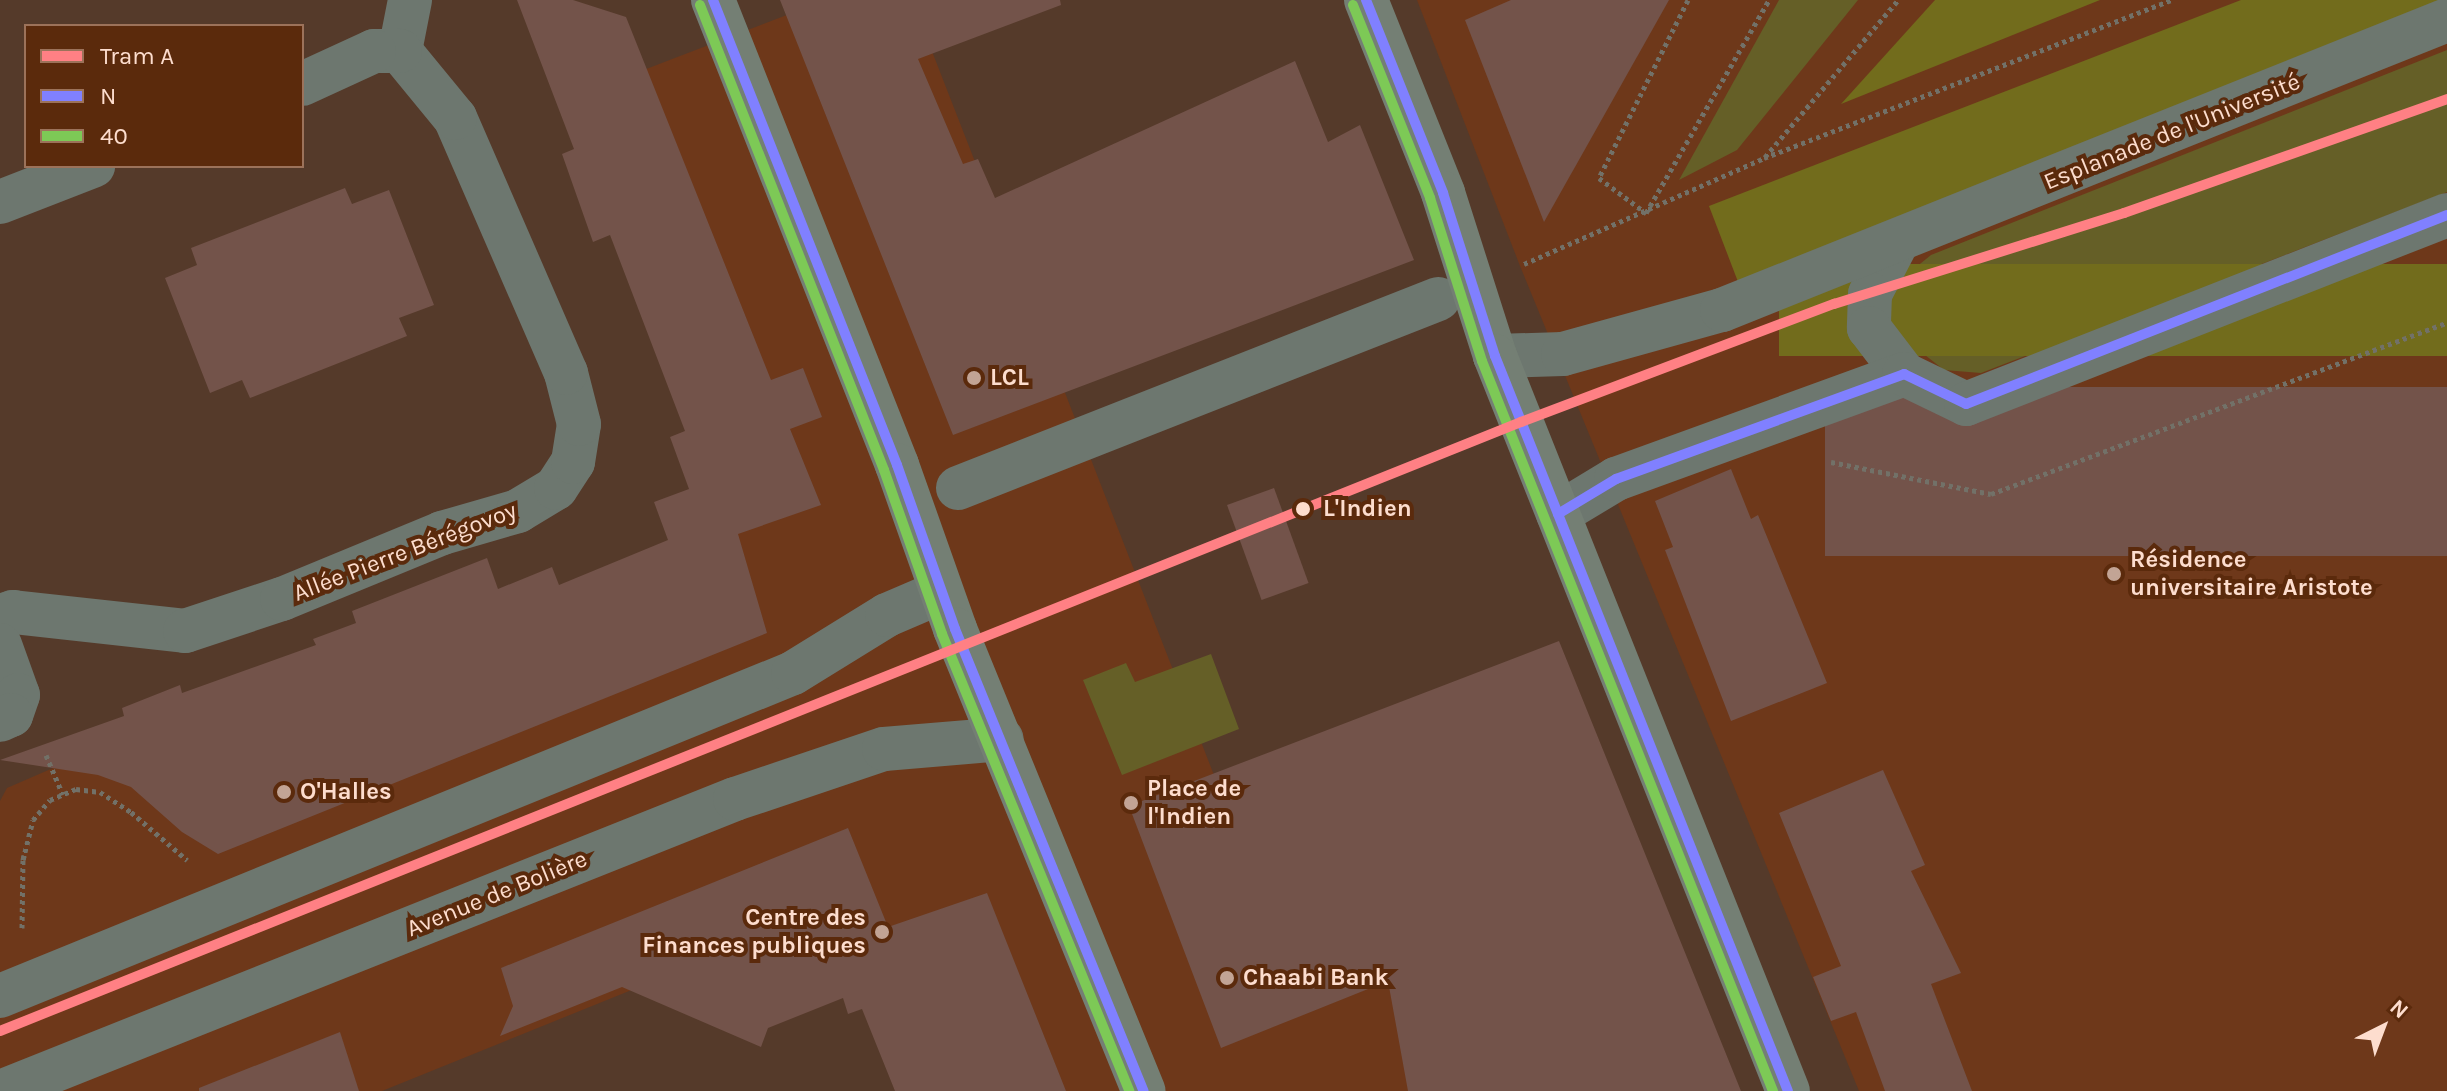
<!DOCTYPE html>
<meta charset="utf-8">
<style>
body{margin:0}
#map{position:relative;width:2447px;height:1091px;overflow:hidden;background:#553a2a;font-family:Karla,sans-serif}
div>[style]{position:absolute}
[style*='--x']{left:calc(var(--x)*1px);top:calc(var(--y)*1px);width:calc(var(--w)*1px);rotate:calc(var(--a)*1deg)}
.built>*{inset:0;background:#6e381a}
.green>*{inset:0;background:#655f27}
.forest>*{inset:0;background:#726c1c;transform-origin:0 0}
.building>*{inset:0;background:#73534a;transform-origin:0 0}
.path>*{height:5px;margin-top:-2.5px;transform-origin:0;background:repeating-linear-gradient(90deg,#727168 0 4px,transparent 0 8px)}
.street>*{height:44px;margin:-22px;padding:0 22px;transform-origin:22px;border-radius:22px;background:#6d776f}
.primary>*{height:44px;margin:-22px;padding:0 22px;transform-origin:22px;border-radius:22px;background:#747f74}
.bus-1>*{height:10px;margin:-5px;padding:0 5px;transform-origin:5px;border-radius:5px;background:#8080ff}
.bus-2>*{height:10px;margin:-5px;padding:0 5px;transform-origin:5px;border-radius:5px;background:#7dc956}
.tram-1>*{height:10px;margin:-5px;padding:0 5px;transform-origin:5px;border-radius:5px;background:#ff8084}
.dots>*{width:22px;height:22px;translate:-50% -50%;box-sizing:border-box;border:4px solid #5b2a0c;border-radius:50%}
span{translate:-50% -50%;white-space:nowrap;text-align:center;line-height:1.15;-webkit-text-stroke:8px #5b2a0c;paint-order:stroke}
.street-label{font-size:24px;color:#fdddce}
.poi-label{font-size:24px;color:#fdddce;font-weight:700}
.left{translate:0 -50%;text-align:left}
.right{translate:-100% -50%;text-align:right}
.stop-label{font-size:24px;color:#fdddce;font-weight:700}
.legend{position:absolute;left:24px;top:24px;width:280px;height:144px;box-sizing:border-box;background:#5b2a0c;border:2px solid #9c725a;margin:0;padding:10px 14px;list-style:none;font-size:24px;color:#fdddce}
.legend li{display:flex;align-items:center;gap:16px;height:40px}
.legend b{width:40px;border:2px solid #9c725a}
.north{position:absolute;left:2343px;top:987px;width:80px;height:80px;-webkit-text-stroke:6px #5b2a0c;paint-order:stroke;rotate:42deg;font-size:22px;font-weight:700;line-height:32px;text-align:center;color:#fdddce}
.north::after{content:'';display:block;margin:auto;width:28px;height:36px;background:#fdddce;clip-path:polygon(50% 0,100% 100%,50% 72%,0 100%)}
</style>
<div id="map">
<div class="built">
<i style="clip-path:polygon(826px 0,912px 0,1228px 811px,1540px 1091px,1006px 1091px,770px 934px,382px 1091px,0 1091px,0 801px,7px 788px,113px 742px,663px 598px,771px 423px,628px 76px)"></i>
<i style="clip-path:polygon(1417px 0,2447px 0,2447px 1091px,1859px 1091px,1520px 266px)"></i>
</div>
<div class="green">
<i style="clip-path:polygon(1779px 0,1858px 0,1737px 150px,1679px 180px)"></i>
<i style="clip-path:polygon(2447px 50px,2447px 192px,1981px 373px,1944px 370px,1911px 344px,1903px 321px,1903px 296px,1910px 272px,1931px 255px)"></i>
<i style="clip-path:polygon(1211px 654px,1239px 729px,1122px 775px,1083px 680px,1126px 663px,1135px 682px)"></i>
</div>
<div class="forest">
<i style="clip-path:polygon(1935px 0,2100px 0,1841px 104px)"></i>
<i style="clip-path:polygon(2241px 0,2447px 0,1740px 287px,1709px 206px)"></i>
<i style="left:2447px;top:264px;width:92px;height:668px;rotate:90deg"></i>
</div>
<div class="building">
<i style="clip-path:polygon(517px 0,573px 0,626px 17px,771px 380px,803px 368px,822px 417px,790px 429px,821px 505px,738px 534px,767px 633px,218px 854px,182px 832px,131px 787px,98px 775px,0 760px,124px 716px,122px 708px,180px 685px,182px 693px,316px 645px,313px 639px,356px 623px,352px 611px,487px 558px,498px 589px,552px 567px,559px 585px,668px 540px,654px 502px,689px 489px,670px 437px,685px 431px,610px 235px,593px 242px,562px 154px,574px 149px)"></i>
<i style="clip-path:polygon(780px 0,1060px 0,1061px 5px,918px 59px,963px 164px,978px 159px,995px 198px,1295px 61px,1328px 142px,1360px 125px,1414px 260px,953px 435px)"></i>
<i style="clip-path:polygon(1511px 0,1669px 0,1544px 222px,1465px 20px)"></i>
<i style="clip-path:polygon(345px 188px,352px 204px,389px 190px,434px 305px,399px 318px,407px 336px,250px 398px,242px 380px,210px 393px,165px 278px,197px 265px,191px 248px)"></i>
<i style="left:2447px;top:387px;width:169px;height:622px;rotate:90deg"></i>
<i style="clip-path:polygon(1731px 469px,1751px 519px,1758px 515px,1827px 683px,1731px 721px,1665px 550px,1673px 547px,1655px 501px)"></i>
<i style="left:1274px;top:488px;width:101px;height:50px;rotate:70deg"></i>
<i style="clip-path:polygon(1559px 641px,1741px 1091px,1408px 1091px,1388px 981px,1221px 1048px,1129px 806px)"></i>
<i style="clip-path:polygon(1883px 770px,1925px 865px,1911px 871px,1961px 973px,1931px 984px,1972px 1091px,1885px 1091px,1856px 1012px,1831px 1021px,1813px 977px,1841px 966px,1779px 813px)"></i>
<i style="clip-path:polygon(848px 828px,888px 927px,987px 893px,1066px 1091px,895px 1091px,862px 1009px,848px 1014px,843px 998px,768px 1028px,761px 1047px,622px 987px,500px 1036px,513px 1006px,501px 968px)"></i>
<i style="clip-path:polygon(340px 1032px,359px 1091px,199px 1091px,199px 1088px)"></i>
</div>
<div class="path">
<i style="--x:1688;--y:0;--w:199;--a:116.6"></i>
<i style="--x:1599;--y:178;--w:59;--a:36.7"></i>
<i style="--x:1646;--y:213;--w:246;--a:-60"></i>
<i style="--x:1765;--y:157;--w:206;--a:-49.7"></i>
<i style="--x:1524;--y:264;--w:262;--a:-23.8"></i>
<i style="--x:1764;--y:158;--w:437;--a:-21.2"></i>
<i style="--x:1831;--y:462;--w:163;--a:11.3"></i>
<i style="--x:1991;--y:494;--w:487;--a:-20.6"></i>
<i style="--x:46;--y:755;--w:43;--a:67"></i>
<i style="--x:24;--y:855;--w:5;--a:101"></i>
<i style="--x:23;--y:860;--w:41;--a:-76"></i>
<i style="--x:33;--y:820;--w:26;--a:-50"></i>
<i style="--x:50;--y:800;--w:28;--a:-23"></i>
<i style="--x:76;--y:789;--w:24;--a:7"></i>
<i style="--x:100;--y:792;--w:37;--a:33"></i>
<i style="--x:131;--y:812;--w:74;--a:40.6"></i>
<i style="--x:22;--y:928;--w:68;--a:-89.2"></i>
</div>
<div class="street">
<i style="--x:400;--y:51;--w:52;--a:-78.9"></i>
<i style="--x:0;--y:202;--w:100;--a:-21.2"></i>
<i style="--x:1896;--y:244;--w:56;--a:117.5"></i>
<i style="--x:1870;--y:294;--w:34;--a:92"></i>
<i style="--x:1869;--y:328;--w:58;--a:52.7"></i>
<i style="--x:1495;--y:356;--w:68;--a:-1.7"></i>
<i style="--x:1563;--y:354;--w:165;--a:-15.5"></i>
<i style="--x:1722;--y:310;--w:781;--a:-21.8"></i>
<i style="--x:958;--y:488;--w:516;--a:-21.49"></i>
<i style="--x:1558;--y:514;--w:68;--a:-31.1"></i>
<i style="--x:1616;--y:479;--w:307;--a:-20"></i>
<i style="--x:1904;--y:374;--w:69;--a:25.8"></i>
<i style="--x:1966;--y:404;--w:517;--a:-21.45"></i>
<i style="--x:0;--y:616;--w:14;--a:-17"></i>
<i style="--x:13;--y:612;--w:173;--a:6.3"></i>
<i style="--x:185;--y:631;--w:102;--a:-18.3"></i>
<i style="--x:282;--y:599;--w:173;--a:-22.4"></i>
<i style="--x:442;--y:533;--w:79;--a:-16.1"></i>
<i style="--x:518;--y:511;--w:44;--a:-31.2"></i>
<i style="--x:556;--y:488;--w:31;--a:-57"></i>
<i style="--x:573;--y:462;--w:38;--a:-81"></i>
<i style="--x:579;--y:424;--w:53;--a:-104.3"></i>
<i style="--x:566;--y:373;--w:278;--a:-113.5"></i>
<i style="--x:455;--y:118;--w:87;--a:-129.4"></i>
<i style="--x:400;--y:51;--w:26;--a:180"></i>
<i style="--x:374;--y:51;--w:79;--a:155.4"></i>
<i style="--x:0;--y:645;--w:53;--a:70.2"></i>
<i style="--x:18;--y:695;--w:21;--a:109"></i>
<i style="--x:11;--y:715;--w:12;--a:156"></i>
<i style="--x:0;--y:996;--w:856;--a:-22.16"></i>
<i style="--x:793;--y:673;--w:110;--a:-31.7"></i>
<i style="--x:887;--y:615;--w:59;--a:-23.1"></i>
<i style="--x:3;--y:1091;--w:788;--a:-21.75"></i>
<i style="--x:735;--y:799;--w:157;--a:-18.6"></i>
<i style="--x:884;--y:749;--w:118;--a:-4.8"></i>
</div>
<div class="primary">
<i style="--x:713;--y:0;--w:500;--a:68.41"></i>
<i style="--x:897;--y:465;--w:174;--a:70.5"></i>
<i style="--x:955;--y:629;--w:499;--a:67.8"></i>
<i style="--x:1366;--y:0;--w:208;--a:68.2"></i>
<i style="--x:1443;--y:193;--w:171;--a:72.3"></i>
<i style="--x:1495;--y:356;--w:791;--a:68.27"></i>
</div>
<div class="bus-1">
<i style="--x:713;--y:0;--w:500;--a:68.41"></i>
<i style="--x:897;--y:465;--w:174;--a:70.5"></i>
<i style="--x:955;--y:629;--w:499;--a:67.8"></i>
<i style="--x:1366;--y:0;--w:208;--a:68.2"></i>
<i style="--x:1443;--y:193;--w:171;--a:72.3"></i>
<i style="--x:1495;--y:356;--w:791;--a:68.27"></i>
<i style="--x:1558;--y:514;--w:68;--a:-31.1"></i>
<i style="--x:1616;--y:479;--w:307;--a:-20"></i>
<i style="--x:1904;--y:374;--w:69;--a:25.8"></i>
<i style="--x:1966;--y:404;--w:517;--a:-21.45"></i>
</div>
<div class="bus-2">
<i style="--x:700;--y:5;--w:500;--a:68.41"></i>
<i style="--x:884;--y:470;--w:174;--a:70.5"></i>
<i style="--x:942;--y:634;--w:494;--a:67.7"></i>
<i style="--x:1353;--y:5;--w:208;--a:68.2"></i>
<i style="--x:1430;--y:198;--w:171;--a:72.3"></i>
<i style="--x:1482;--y:361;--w:786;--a:68.27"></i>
</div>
<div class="tram-1">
<i style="--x:0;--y:1031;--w:1638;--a:-21.82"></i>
<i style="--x:1521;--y:422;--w:335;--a:-20.7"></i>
<i style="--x:1834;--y:304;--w:304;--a:-17.4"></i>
<i style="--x:2124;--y:213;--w:343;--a:-19.4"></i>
</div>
<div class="dots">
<i style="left:974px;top:378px;background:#c2a495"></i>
<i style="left:1303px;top:509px;background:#fdddce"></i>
<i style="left:2114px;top:574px;background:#c2a495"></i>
<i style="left:284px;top:792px;background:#c2a495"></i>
<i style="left:1131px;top:803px;background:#c2a495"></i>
<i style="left:882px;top:932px;background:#c2a495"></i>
<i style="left:1227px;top:978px;background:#c2a495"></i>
</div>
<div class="street-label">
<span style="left:2172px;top:132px;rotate:-22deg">Esplanade de l'Université</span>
<span style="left:405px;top:552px;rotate:-21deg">Allée Pierre Bérégovoy</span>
<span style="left:497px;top:894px;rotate:-22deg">Avenue de Bolière</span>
</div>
<div class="poi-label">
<span class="left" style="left:990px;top:378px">LCL</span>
<span class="left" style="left:2130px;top:574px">Résidence<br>universitaire Aristote</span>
<span class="left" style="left:1147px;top:803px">Place de<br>l'Indien</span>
<span class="left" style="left:300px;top:792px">O'Halles</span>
<span class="right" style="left:866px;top:932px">Centre des<br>Finances publiques</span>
<span class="left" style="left:1243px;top:978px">Chaabi Bank</span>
</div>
<div class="stop-label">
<span class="left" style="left:1323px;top:509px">L'Indien</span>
</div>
<ul class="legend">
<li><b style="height:10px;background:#ff8084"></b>Tram A</li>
<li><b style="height:10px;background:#8080ff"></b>N</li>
<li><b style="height:10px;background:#7dc956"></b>40</li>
</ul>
<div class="north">N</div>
</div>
